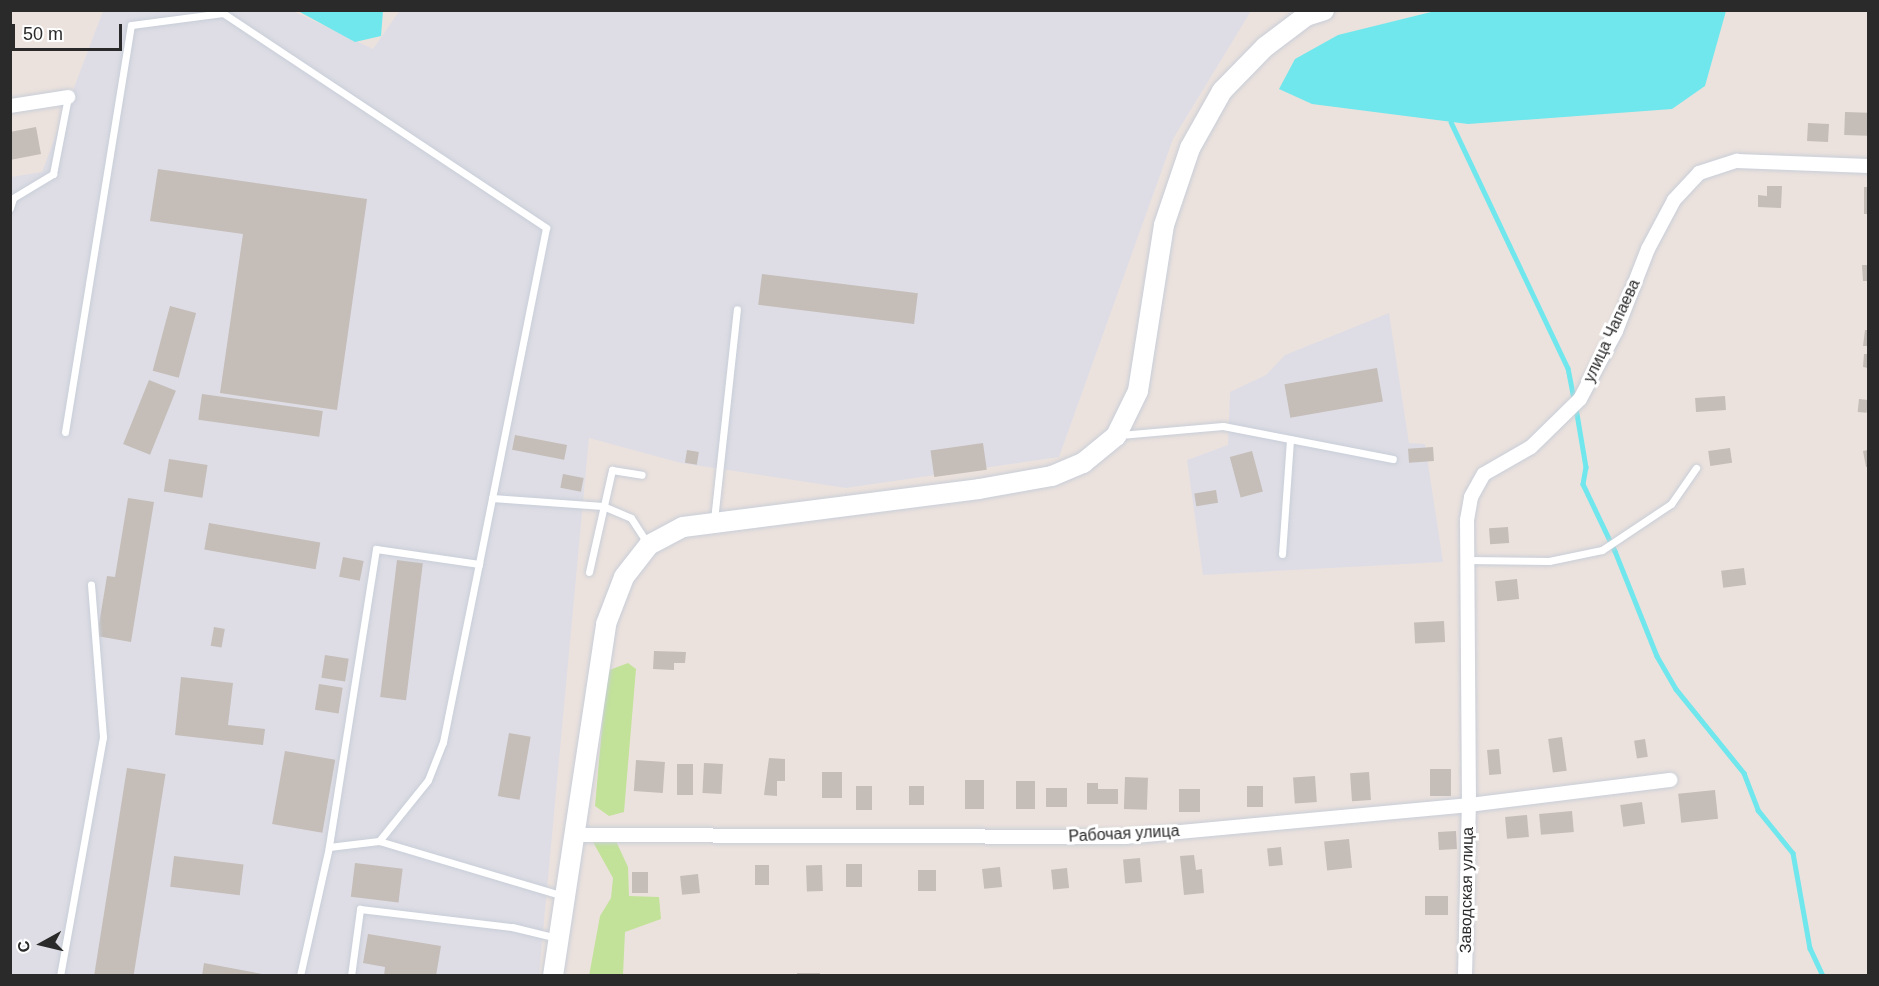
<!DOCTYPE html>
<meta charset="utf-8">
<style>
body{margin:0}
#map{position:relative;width:1879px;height:986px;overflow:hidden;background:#ece2dd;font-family:Arial,sans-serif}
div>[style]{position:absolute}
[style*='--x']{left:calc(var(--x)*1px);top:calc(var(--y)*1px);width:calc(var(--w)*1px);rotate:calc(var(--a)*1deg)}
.industrial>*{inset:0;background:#dedde5}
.green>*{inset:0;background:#c2e299}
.water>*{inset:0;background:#70e7ed}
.stream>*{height:4.5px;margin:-2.25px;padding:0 2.25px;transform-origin:2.25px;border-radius:2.25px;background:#70e7ed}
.building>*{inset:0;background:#c4bdb8;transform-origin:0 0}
.roads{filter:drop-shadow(0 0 2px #c8ced8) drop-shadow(0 0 2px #c8ced8)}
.lane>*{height:7px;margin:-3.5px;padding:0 3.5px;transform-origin:3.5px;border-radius:3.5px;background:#fff}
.street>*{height:14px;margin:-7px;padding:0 7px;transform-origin:7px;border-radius:7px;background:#fff}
.secondary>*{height:20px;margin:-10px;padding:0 10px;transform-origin:10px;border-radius:10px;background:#fff}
span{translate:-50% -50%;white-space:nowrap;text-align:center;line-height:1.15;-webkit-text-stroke:6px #fff;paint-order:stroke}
.street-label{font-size:16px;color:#2a2a2a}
.frame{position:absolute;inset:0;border:12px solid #2a2a2a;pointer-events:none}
.north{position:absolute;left:12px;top:914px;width:60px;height:60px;-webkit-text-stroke:4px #fff;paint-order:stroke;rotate:262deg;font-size:16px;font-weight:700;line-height:24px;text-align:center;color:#2a2a2a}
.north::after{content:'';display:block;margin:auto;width:21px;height:27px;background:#2a2a2a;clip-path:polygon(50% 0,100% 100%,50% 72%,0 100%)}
.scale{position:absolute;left:12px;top:24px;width:110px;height:27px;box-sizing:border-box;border:3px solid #2a2a2a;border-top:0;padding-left:8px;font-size:18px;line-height:21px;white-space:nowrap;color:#2a2a2a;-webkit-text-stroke:4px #fff;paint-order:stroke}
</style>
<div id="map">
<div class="industrial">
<i style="clip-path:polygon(400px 10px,1251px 11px,1173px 139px,1059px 457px,846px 488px,681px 463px,589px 438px,539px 975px,11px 976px,11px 177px,42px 172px,103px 11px,293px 11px,373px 49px)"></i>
<i style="clip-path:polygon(1389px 313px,1409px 443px,1425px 444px,1443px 562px,1203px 575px,1187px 460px,1228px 445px,1230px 392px,1266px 375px,1285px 355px)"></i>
</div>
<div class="green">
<i style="clip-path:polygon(628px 663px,636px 669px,624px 812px,609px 816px,595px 806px,607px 671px)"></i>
<i style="clip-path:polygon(615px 839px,628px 867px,629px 896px,659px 897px,661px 919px,625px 932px,623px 975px,589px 976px,600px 916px,611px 898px,613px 878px,593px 842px)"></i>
</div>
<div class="water">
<i style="clip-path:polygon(298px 11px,383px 11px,381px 36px,355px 42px)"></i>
<i style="clip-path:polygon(1726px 11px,1705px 86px,1672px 109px,1468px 124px,1312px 104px,1279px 89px,1295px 59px,1338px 35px,1435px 11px)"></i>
</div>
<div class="stream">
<i style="--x:1451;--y:122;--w:272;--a:64.6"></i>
<i style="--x:1568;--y:368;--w:33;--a:79"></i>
<i style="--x:1576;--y:408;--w:60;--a:80.4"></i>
<i style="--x:1586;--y:467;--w:17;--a:100"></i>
<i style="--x:1583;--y:484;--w:74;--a:64.5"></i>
<i style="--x:1615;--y:551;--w:113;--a:68.2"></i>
<i style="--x:1657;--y:656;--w:38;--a:60"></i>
<i style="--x:1676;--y:689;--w:108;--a:51"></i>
<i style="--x:1744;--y:773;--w:40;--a:69"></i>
<i style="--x:1758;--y:810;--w:55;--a:50.9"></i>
<i style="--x:1793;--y:853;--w:97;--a:79.9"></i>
<i style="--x:1810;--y:948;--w:31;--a:65"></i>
</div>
<div class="building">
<i style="left:1845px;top:112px;width:23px;height:23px;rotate:2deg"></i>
<i style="left:1808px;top:123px;width:21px;height:18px;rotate:3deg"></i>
<i style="clip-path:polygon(36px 127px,41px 154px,10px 160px,10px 132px)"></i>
<i style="clip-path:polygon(158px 169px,367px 199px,337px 410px,220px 393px,243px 234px,150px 221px)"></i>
<i style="clip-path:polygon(1767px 186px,1782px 186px,1781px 208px,1758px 207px,1758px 195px,1767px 196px)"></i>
<i style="left:1864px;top:187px;width:4px;height:27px"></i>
<i style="clip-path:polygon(1862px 265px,1868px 265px,1868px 281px,1863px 281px)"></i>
<i style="left:762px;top:274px;width:157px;height:31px;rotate:7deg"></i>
<i style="left:170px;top:306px;width:27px;height:67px;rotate:15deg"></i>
<i style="clip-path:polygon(1865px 330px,1868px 330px,1868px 346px,1863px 346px)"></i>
<i style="clip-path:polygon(1864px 354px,1868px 354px,1868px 368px,1863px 367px)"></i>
<i style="left:1377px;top:368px;width:34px;height:94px;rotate:80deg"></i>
<i style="left:149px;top:380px;width:29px;height:69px;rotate:22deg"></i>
<i style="left:202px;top:394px;width:122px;height:26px;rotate:8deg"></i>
<i style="left:1725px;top:396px;width:14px;height:30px;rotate:86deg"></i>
<i style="left:1859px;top:399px;width:9px;height:13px;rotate:6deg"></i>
<i style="left:515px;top:435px;width:53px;height:15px;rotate:11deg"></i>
<i style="left:983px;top:443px;width:27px;height:53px;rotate:82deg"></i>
<i style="left:1433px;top:447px;width:14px;height:25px;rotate:86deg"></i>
<i style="left:1730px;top:448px;width:15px;height:22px;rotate:82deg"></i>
<i style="left:687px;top:450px;width:12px;height:13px;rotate:9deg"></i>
<i style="clip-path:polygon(1868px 450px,1868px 467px,1866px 467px,1863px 451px)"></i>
<i style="left:1252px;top:451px;width:42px;height:23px;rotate:75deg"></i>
<i style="left:169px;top:459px;width:39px;height:33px;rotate:9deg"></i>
<i style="left:563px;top:474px;width:21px;height:14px;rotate:11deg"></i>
<i style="left:1216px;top:490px;width:13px;height:22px;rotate:81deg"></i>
<i style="clip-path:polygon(128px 498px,154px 502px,131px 642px,97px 636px,107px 576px,115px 577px)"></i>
<i style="left:209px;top:523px;width:113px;height:27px;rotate:10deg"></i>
<i style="left:1508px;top:527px;width:16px;height:19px;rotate:86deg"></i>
<i style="left:343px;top:557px;width:21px;height:20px;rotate:11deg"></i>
<i style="left:397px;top:560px;width:26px;height:138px;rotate:7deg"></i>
<i style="left:1744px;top:568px;width:17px;height:23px;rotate:83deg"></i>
<i style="left:1517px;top:579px;width:20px;height:22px;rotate:84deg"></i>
<i style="left:1444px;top:621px;width:21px;height:30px;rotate:87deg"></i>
<i style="left:214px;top:627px;width:11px;height:19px;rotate:10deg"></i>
<i style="clip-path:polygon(654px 651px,686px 652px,685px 663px,674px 663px,674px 670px,653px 669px)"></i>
<i style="left:325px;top:655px;width:24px;height:23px;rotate:9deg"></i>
<i style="clip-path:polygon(181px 677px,233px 683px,228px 725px,265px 729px,263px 745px,175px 735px)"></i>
<i style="left:319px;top:684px;width:24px;height:26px;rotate:9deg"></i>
<i style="left:509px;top:733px;width:22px;height:64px;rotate:10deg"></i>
<i style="left:1562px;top:737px;width:34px;height:14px;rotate:82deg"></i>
<i style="left:1645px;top:739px;width:18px;height:11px;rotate:81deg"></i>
<i style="left:1499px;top:749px;width:25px;height:12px;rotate:85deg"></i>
<i style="left:285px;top:751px;width:51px;height:74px;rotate:10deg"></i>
<i style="clip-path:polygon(769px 758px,785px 759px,785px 781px,777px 781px,777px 796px,764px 795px)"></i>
<i style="left:636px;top:760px;width:29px;height:31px;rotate:4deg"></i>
<i style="left:704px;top:763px;width:19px;height:30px;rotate:3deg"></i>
<i style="left:677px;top:764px;width:16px;height:31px"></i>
<i style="left:127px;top:768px;width:39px;height:211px;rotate:9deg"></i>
<i style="left:1430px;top:769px;width:21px;height:27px"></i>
<i style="left:822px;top:772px;width:20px;height:26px"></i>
<i style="left:1369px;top:772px;width:28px;height:19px;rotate:86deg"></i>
<i style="left:1315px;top:776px;width:26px;height:22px;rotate:86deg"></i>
<i style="left:1125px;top:777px;width:23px;height:32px;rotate:2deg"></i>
<i style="left:965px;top:780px;width:19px;height:29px"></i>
<i style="left:1035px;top:781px;width:28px;height:19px;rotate:90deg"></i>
<i style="clip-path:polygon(1087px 783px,1098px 783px,1098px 789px,1118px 789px,1118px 804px,1087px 804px)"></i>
<i style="left:856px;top:786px;width:16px;height:24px"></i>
<i style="left:909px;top:786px;width:15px;height:19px"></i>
<i style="left:1247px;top:786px;width:16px;height:21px"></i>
<i style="left:1067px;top:788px;width:19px;height:21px;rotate:90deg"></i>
<i style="left:1179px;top:789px;width:21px;height:23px"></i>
<i style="left:1715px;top:790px;width:29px;height:37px;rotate:84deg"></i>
<i style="left:1642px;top:802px;width:22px;height:22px;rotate:82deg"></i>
<i style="left:1572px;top:811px;width:21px;height:33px;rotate:85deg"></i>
<i style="left:1527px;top:815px;width:22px;height:22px;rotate:85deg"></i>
<i style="left:1456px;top:831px;width:18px;height:18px;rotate:87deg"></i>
<i style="left:1349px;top:839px;width:29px;height:25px;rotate:84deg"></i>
<i style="left:1281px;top:847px;width:18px;height:14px;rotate:84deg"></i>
<i style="clip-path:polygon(1194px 855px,1196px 870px,1202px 869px,1204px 893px,1184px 895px,1180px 856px)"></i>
<i style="left:174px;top:856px;width:70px;height:31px;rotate:7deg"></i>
<i style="left:1140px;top:858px;width:24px;height:17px;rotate:85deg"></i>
<i style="left:355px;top:863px;width:48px;height:34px;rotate:7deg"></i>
<i style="left:846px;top:864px;width:16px;height:23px"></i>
<i style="left:755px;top:865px;width:14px;height:20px"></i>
<i style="left:822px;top:865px;width:26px;height:16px;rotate:88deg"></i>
<i style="left:1000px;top:867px;width:20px;height:18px;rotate:84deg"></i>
<i style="left:1067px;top:868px;width:20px;height:16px;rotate:84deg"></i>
<i style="left:918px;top:870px;width:18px;height:21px"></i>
<i style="left:632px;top:872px;width:16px;height:21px"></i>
<i style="left:698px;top:874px;width:19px;height:18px;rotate:84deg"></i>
<i style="left:1448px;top:896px;width:19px;height:23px;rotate:90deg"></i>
<i style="clip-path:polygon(368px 934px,441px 946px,436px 976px,384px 976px,385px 967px,363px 963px)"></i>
<i style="clip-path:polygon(204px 963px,262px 974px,262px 976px,202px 976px)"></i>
<i style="left:797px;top:973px;width:23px;height:3px"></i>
</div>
<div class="roads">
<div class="lane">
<i style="--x:10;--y:208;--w:10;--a:-73"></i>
<i style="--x:13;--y:198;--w:47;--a:-31"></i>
<i style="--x:53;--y:174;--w:78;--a:-79"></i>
<i style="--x:65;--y:432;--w:412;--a:-80.8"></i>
<i style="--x:131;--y:25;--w:93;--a:-7.4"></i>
<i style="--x:223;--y:13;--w:388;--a:33.6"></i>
<i style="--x:546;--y:228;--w:343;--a:101.3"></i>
<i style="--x:479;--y:564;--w:104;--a:-171.7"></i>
<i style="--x:376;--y:549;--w:302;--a:99"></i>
<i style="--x:329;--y:847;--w:132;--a:102.7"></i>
<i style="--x:1120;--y:435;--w:103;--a:-5"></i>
<i style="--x:1223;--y:426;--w:173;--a:11"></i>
<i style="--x:492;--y:498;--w:111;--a:4.1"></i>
<i style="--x:603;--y:506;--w:30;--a:23"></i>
<i style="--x:631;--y:518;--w:30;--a:57"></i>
<i style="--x:714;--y:520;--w:212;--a:-83.8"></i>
<i style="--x:1282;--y:554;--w:115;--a:-86"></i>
<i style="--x:1468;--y:560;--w:81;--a:0.7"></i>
<i style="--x:1549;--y:561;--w:54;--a:-11.7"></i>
<i style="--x:1602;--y:550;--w:83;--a:-33.7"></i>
<i style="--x:1671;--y:504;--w:44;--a:-55.2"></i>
<i style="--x:589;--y:572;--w:105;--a:-77.3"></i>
<i style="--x:612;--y:470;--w:30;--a:9"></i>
<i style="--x:379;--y:841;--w:193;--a:16.6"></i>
<i style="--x:329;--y:847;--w:50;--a:-6.8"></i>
<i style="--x:379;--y:841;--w:78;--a:-51.2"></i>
<i style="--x:428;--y:780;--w:41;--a:-68.5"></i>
<i style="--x:443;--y:742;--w:182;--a:-78.6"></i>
<i style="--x:60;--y:976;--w:243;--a:-79.8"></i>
<i style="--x:103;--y:737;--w:153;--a:-94.5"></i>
<i style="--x:351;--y:976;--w:68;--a:-82.3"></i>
<i style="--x:360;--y:909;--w:153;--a:6.8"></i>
<i style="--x:512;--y:927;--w:46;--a:13.7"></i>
</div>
<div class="street">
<i style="--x:10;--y:106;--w:59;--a:-8.8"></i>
<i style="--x:575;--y:835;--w:551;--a:0.21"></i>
<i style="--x:1126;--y:837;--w:344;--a:-5.3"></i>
<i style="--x:1469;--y:805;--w:203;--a:-7.1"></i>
<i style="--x:1465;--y:976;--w:171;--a:-88.7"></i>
<i style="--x:1469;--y:805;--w:285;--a:-90.4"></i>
<i style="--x:1467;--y:520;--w:23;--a:-80"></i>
<i style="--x:1471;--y:497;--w:26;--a:-61"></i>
<i style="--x:1484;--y:474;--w:54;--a:-29.9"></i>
<i style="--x:1531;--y:447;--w:69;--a:-44.4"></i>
<i style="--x:1580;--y:399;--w:77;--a:-62.1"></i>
<i style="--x:1616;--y:331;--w:88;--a:-68.7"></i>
<i style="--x:1648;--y:249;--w:55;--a:-62"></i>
<i style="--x:1674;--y:200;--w:37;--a:-47"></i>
<i style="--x:1699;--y:173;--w:40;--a:-18"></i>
<i style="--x:1737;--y:161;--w:131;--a:2.2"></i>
</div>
<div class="secondary">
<i style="--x:553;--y:976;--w:356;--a:-81.4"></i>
<i style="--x:606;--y:624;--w:50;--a:-69"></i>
<i style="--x:624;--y:577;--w:41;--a:-52"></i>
<i style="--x:649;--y:545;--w:38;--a:-28"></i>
<i style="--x:683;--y:527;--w:298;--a:-7.3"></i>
<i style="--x:979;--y:489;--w:74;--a:-10.1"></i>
<i style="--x:1052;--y:476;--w:34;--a:-23"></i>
<i style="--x:1083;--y:463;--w:43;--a:-39.3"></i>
<i style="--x:1116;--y:436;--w:50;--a:-63.9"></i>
<i style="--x:1138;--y:391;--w:168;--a:-81.1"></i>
<i style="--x:1164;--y:225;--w:81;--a:-71.3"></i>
<i style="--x:1190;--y:148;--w:65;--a:-60.7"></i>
<i style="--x:1222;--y:91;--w:62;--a:-45.7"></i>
<i style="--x:1265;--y:47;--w:51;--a:-37.1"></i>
<i style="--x:1306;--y:16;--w:19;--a:-18"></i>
</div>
</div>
<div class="street-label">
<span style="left:1612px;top:331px;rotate:-65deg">улица Чапаева</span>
<span style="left:1124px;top:834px;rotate:-3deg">Рабочая улица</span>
<span style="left:1467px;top:890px;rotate:-89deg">Заводская улица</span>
</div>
<div class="frame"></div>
<div class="north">С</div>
<div class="scale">50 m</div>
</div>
